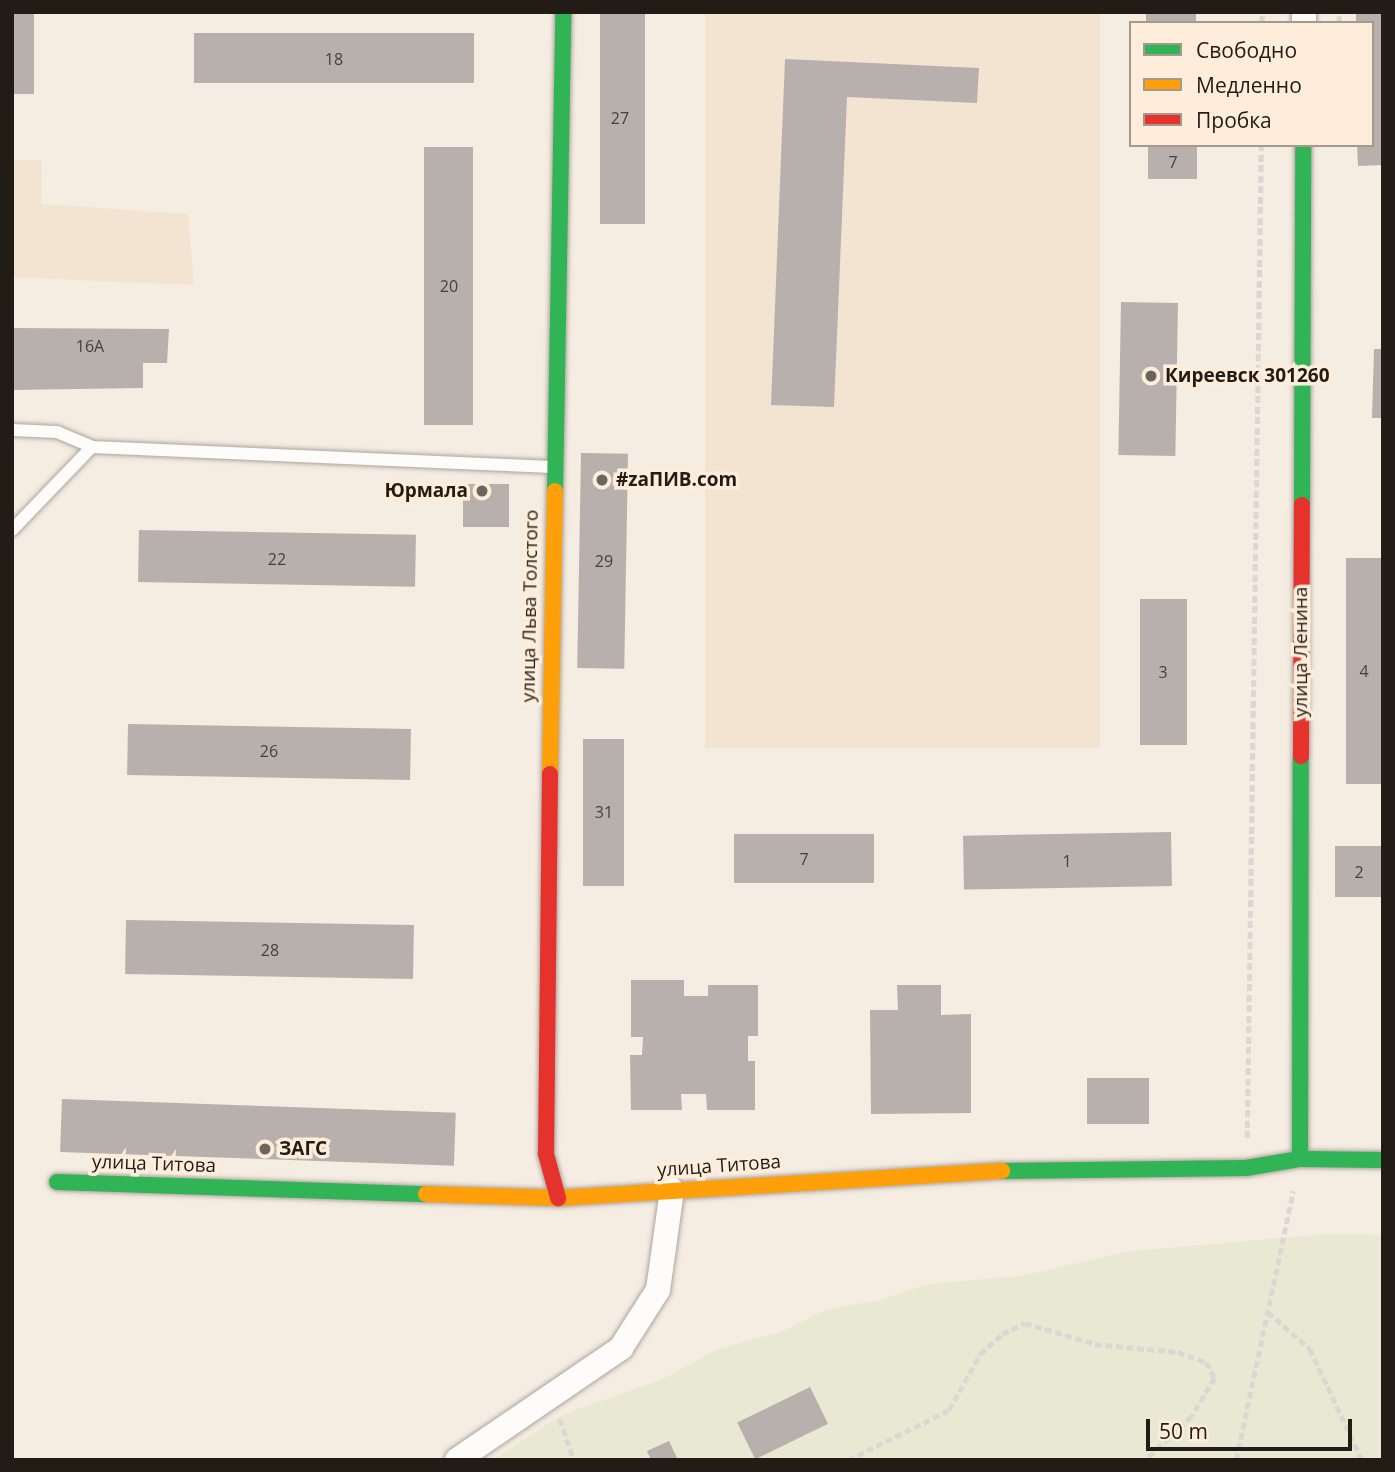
<!DOCTYPE html>
<meta charset="utf-8">
<style>
body{margin:0}
#map{position:relative;width:1395px;height:1472px;overflow:hidden;background:#f5ece2;font-family:"Open Sans",sans-serif}
div>[style]{position:absolute}
[style*='--x']{left:calc(var(--x)*1px);top:calc(var(--y)*1px);width:calc(var(--w)*1px);rotate:calc(var(--a)*1deg)}
.built>*{inset:0;background:#f3e4d2;transform-origin:0 0}
.green>*{inset:0;background:#e9e8d2}
.building>*{inset:0;background:#b7b0ad;transform-origin:0 0}
.path>*{height:4.5px;margin-top:-2.25px;transform-origin:0;background:repeating-linear-gradient(90deg,#dbd8d4 0 7px,transparent 0 10.5px)}
.roads{filter:drop-shadow(0 0 2px #aca69e) drop-shadow(0 0 2px #aca69e)}
.lane>*{height:12px;margin:-6px;padding:0 6px;transform-origin:6px;border-radius:6px;background:#fefcfb}
.street>*{height:24px;margin:-12px;padding:0 12px;transform-origin:12px;border-radius:12px;background:#fefcfb}
.fast>*{height:16px;margin:-8px;padding:0 8px;transform-origin:8px;border-radius:8px;background:#30b455}
.slow>*{height:16px;margin:-8px;padding:0 8px;transform-origin:8px;border-radius:8px;background:#ff9f0a}
.jam>*{height:16px;margin:-8px;padding:0 8px;transform-origin:8px;border-radius:8px;background:#e5322d}
.dots>*{width:19px;height:19px;translate:-50% -50%;box-sizing:border-box;border:4px solid #fdedda;border-radius:50%}
span{translate:-50% -50%;white-space:nowrap;text-align:center;line-height:1.15;-webkit-text-stroke:7px #fdedda;paint-order:stroke}
.number-label{font-size:16px;color:#47413c}
.number-label span{-webkit-text-stroke-width:0}
.poi-label{font-size:19px;color:#221c16;font-weight:700}
.left{translate:0 -50%;text-align:left}
.right{translate:-100% -50%;text-align:right}
.street-label{font-size:19px;color:#221c16}
.frame{position:absolute;inset:0;border:14px solid #221c16;pointer-events:none}
.legend{position:absolute;left:1129px;top:21px;width:245px;height:126px;box-sizing:border-box;background:#fdedda;border:2px solid #a5998c;margin:0;padding:9px 12px;list-style:none;font-size:21px;color:#221c16}
.legend li{display:flex;align-items:center;gap:14px;height:35px}
.legend b{width:35px;border:2px solid #a5998c}
.scale{position:absolute;left:1146px;top:1419px;width:206px;height:32px;box-sizing:border-box;border:4px solid #221c16;border-top:0;padding-left:9px;font-size:21px;line-height:24px;white-space:nowrap;color:#221c16;-webkit-text-stroke:5px #fdedda;paint-order:stroke}
</style>
<div id="map">
<div class="built">
<i style="left:705px;top:12px;width:395px;height:736px"></i>
<i style="clip-path:polygon(12px 160px,42px 160px,41px 204px,188px 214px,194px 285px,12px 277px)"></i>
</div>
<div class="green">
<i style="clip-path:polygon(1326px 1234px,1383px 1235px,1383px 1460px,493px 1460px,561px 1415px,663px 1379px,718px 1349px,781px 1332px,827px 1309px,881px 1300px,927px 1284px,1022px 1276px,1124px 1252px)"></i>
</div>
<div class="building">
<i style="left:12px;top:12px;width:22px;height:82px"></i>
<i style="left:600px;top:12px;width:45px;height:212px"></i>
<i style="left:1146px;top:12px;width:50px;height:11px"></i>
<i style="clip-path:polygon(1356px 12px,1383px 12px,1383px 165px,1358px 166px,1357px 145px,1372px 145px,1372px 23px,1356px 23px)"></i>
<i style="left:474px;top:33px;width:50px;height:280px;rotate:90deg"></i>
<i style="clip-path:polygon(785px 59px,979px 68px,977px 103px,847px 97px,834px 407px,771px 405px)"></i>
<i style="left:1148px;top:145px;width:49px;height:34px"></i>
<i style="left:424px;top:147px;width:49px;height:278px"></i>
<i style="left:1121px;top:302px;width:57px;height:153px;rotate:1deg"></i>
<i style="clip-path:polygon(12px 328px,169px 329px,167px 363px,143px 363px,143px 388px,12px 390px)"></i>
<i style="clip-path:polygon(1374px 349px,1383px 349px,1383px 418px,1372px 418px)"></i>
<i style="left:581px;top:453px;width:47px;height:215px;rotate:1deg"></i>
<i style="left:463px;top:484px;width:46px;height:43px"></i>
<i style="left:139px;top:530px;width:277px;height:52px;rotate:1deg"></i>
<i style="left:1346px;top:558px;width:37px;height:226px"></i>
<i style="left:1140px;top:599px;width:47px;height:146px"></i>
<i style="left:128px;top:724px;width:283px;height:51px;rotate:1deg"></i>
<i style="left:583px;top:739px;width:41px;height:147px"></i>
<i style="left:1171px;top:832px;width:54px;height:208px;rotate:89deg"></i>
<i style="left:874px;top:834px;width:49px;height:140px;rotate:90deg"></i>
<i style="left:1335px;top:846px;width:48px;height:51px"></i>
<i style="left:126px;top:920px;width:288px;height:54px;rotate:1deg"></i>
<i style="clip-path:polygon(631px 980px,684px 980px,684px 996px,708px 996px,708px 985px,758px 985px,758px 1036px,748px 1036px,748px 1061px,755px 1061px,755px 1110px,707px 1110px,706px 1094px,681px 1094px,682px 1110px,631px 1110px,630px 1055px,642px 1055px,643px 1037px,631px 1037px)"></i>
<i style="clip-path:polygon(897px 985px,941px 985px,941px 1015px,971px 1014px,971px 1113px,871px 1114px,870px 1010px,898px 1010px)"></i>
<i style="left:1087px;top:1078px;width:62px;height:46px"></i>
<i style="left:62px;top:1099px;width:394px;height:53px;rotate:2deg"></i>
<i style="left:810px;top:1387px;width:41px;height:81px;rotate:64deg"></i>
<i style="clip-path:polygon(669px 1441px,678px 1460px,651px 1460px,647px 1451px)"></i>
</div>
<div class="path">
<i style="--x:1262;--y:23;--w:11;--a:-90"></i>
<i style="--x:1339;--y:23;--w:11;--a:-90"></i>
<i style="--x:1247;--y:1138;--w:993;--a:-89.19"></i>
<i style="--x:1268;--y:1312;--w:56;--a:41.4"></i>
<i style="--x:1310;--y:1349;--w:123;--a:64.9"></i>
<i style="--x:560;--y:1419;--w:43;--a:71.1"></i>
<i style="--x:848;--y:1460;--w:113;--a:-26.3"></i>
<i style="--x:949;--y:1410;--w:64;--a:-61"></i>
<i style="--x:980;--y:1354;--w:30;--a:-42"></i>
<i style="--x:1002;--y:1334;--w:25;--a:-26"></i>
<i style="--x:1025;--y:1323;--w:73;--a:16.7"></i>
<i style="--x:1095;--y:1344;--w:83;--a:5.5"></i>
<i style="--x:1178;--y:1352;--w:30;--a:20"></i>
<i style="--x:1206;--y:1362;--w:18;--a:61"></i>
<i style="--x:1215;--y:1378;--w:44;--a:121.2"></i>
<i style="--x:1192;--y:1416;--w:64;--a:136.3"></i>
<i style="--x:1236;--y:1460;--w:275;--a:-78"></i>
</div>
<div class="roads">
<div class="lane">
<i style="--x:12;--y:430;--w:45;--a:2.5"></i>
<i style="--x:57;--y:432;--w:38;--a:23"></i>
<i style="--x:12;--y:530;--w:115;--a:-46.1"></i>
<i style="--x:92;--y:447;--w:460;--a:2.5"></i>
</div>
<div class="street">
<i style="--x:1304;--y:23;--w:11;--a:-90"></i>
<i style="--x:457;--y:1460;--w:199;--a:-34.3"></i>
<i style="--x:621;--y:1348;--w:69;--a:-57.5"></i>
<i style="--x:658;--y:1290;--w:101;--a:-82"></i>
</div>
<div class="fast">
<i style="--x:555;--y:491;--w:479;--a:-89"></i>
<i style="--x:1302;--y:505;--w:360;--a:-89.8"></i>
<i style="--x:1300;--y:1159;--w:403;--a:-89.9"></i>
<i style="--x:1002;--y:1171;--w:244;--a:-0.7"></i>
<i style="--x:1246;--y:1168;--w:55;--a:-9.5"></i>
<i style="--x:1300;--y:1159;--w:83;--a:0.7"></i>
<i style="--x:57;--y:1182;--w:369;--a:1.9"></i>
</div>
<div class="slow">
<i style="--x:550;--y:774;--w:283;--a:-89"></i>
<i style="--x:426;--y:1194;--w:132;--a:1.7"></i>
<i style="--x:558;--y:1198;--w:445;--a:-3.5"></i>
</div>
<div class="jam">
<i style="--x:1301;--y:756;--w:251;--a:-89.8"></i>
<i style="--x:550;--y:774;--w:380;--a:90.6"></i>
<i style="--x:546;--y:1154;--w:46;--a:74.7"></i>
</div>
</div>
<div class="dots">
<i style="left:1151px;top:376px;background:#6c655d"></i>
<i style="left:602px;top:480px;background:#6c655d"></i>
<i style="left:482px;top:491px;background:#6c655d"></i>
<i style="left:265px;top:1149px;background:#6c655d"></i>
</div>
<div class="number-label">
<span style="left:334px;top:59px">18</span>
<span style="left:620px;top:118px">27</span>
<span style="left:1173px;top:162px">7</span>
<span style="left:449px;top:286px">20</span>
<span style="left:90px;top:346px">16А</span>
<span style="left:277px;top:559px">22</span>
<span style="left:604px;top:561px">29</span>
<span style="left:1364px;top:671px">4</span>
<span style="left:1163px;top:672px">3</span>
<span style="left:269px;top:751px">26</span>
<span style="left:604px;top:812px">31</span>
<span style="left:804px;top:859px">7</span>
<span style="left:1067px;top:861px">1</span>
<span style="left:1359px;top:872px">2</span>
<span style="left:270px;top:950px">28</span>
</div>
<div class="poi-label">
<span class="left" style="left:1165px;top:376px">Киреевск 301260</span>
<span class="left" style="left:616px;top:480px">#zaПИВ.com</span>
<span class="right" style="left:468px;top:491px">Юрмала</span>
<span class="left" style="left:279px;top:1149px">ЗАГС</span>
</div>
<div class="street-label">
<span style="left:530px;top:606px;rotate:-89deg">улица Льва Толстого</span>
<span style="left:1301px;top:652px;rotate:-90deg">улица Ленина</span>
<span style="left:154px;top:1164px;rotate:2deg">улица Титова</span>
<span style="left:719px;top:1166px;rotate:-4deg">улица Титова</span>
</div>
<div class="frame"></div>
<ul class="legend">
<li><b style="height:9px;background:#30b455"></b>Свободно</li>
<li><b style="height:9px;background:#ff9f0a"></b>Медленно</li>
<li><b style="height:9px;background:#e5322d"></b>Пробка</li>
</ul>
<div class="scale">50 m</div>
</div>
